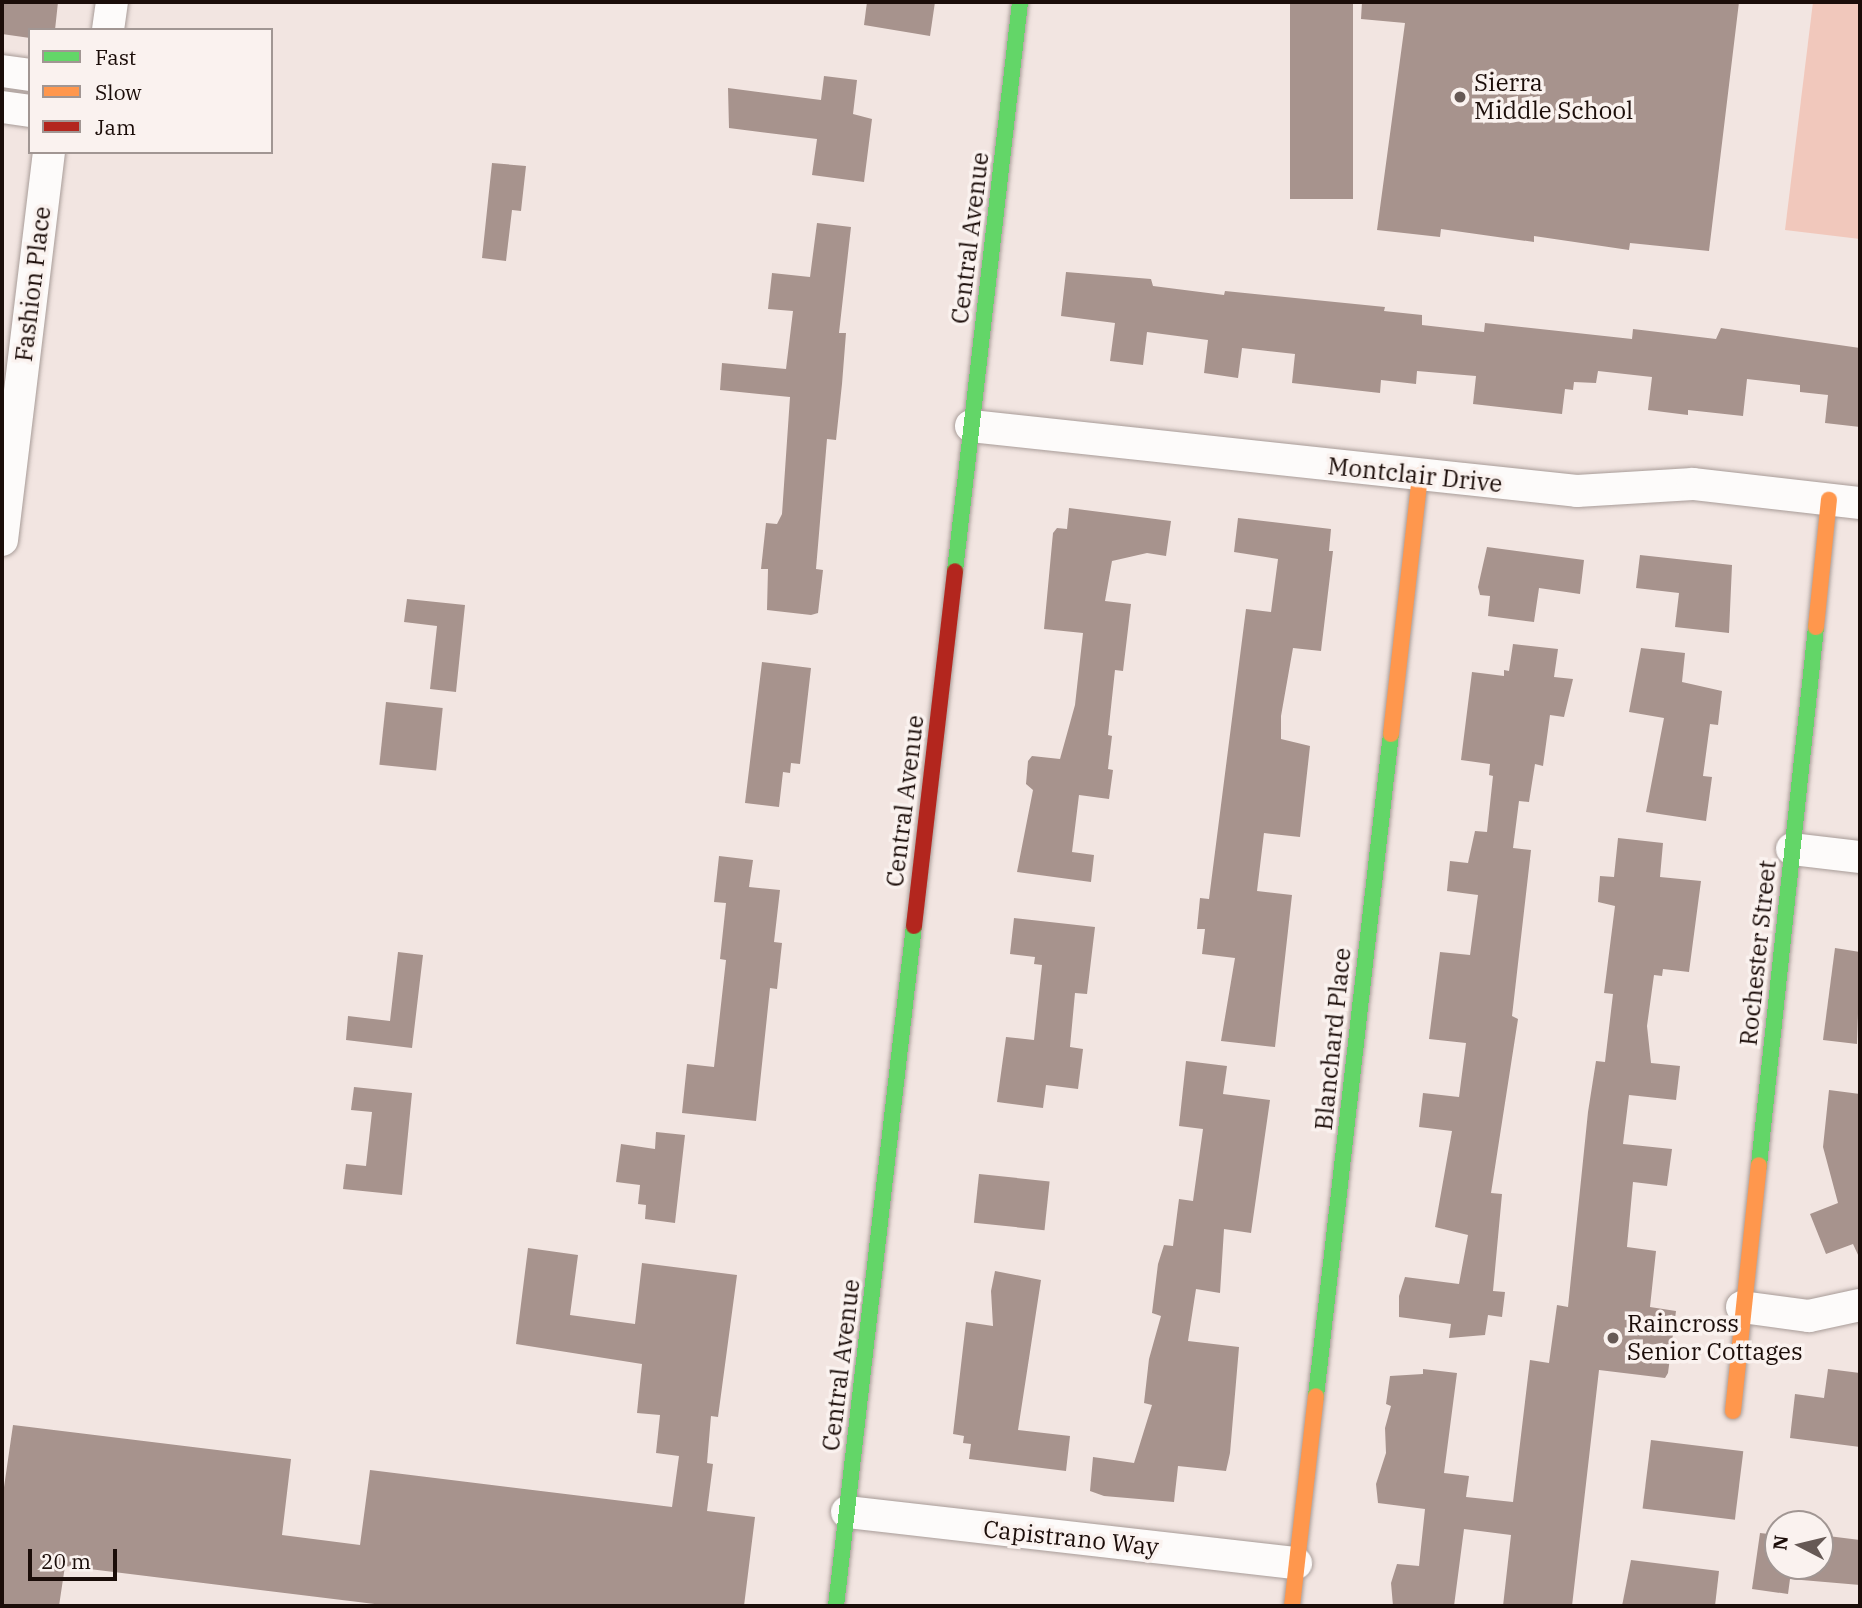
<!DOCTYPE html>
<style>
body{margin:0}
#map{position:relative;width:1862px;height:1608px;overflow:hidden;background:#f2e5e1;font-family:"IBM Plex Serif",serif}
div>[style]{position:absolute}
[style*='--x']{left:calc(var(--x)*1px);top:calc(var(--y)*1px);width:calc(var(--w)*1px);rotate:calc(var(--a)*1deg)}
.green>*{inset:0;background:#f1c8bc}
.building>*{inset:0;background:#a7938d;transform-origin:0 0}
.roads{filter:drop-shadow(0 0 2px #a89c98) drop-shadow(0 0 2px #a89c98)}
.street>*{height:32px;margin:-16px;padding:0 16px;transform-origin:16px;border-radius:16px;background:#fdfbfa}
.fast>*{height:16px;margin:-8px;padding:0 8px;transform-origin:8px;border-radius:8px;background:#63d668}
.slow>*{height:16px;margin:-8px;padding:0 8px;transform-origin:8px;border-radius:8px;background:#ff974d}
.jam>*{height:16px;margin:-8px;padding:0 8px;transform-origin:8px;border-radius:8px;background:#b3261e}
.dots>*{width:19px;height:19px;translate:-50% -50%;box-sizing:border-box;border:4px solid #faf2ef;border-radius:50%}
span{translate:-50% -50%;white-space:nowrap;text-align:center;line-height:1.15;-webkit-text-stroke:7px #faf2ef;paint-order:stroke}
.poi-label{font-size:24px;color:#1b0d09}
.left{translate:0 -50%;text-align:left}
.street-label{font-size:24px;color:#1b0d09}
.frame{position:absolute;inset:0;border:4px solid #1b0d09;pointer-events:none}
.legend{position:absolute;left:28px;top:28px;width:245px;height:126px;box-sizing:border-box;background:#faf2ef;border:2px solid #a19693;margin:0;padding:9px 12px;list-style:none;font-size:21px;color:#1b0d09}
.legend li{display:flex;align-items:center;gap:14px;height:35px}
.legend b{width:35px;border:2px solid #a19693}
.north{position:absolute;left:1764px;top:1510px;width:70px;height:70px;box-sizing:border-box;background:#faf2ef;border:2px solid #a19693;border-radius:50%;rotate:277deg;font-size:19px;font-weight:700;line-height:28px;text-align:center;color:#1b0d09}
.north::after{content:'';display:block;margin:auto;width:24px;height:32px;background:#665955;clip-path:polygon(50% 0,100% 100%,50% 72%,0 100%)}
.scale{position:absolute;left:28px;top:1549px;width:89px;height:32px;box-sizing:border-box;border:4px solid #1b0d09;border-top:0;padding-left:9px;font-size:21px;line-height:24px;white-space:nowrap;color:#1b0d09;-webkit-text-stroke:5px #faf2ef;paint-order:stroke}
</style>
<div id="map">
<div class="green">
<i style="clip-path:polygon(1813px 2px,1860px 2px,1860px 239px,1785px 230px)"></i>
</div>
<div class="building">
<i style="clip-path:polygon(2px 2px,58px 2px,55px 30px,30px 30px,30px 38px,2px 34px)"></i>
<i style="clip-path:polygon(867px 2px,935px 2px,930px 36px,864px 25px)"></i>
<i style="left:1290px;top:2px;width:63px;height:197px"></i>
<i style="clip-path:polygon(1362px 2px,1739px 2px,1709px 251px,1630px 243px,1629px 250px,1534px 236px,1534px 242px,1441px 229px,1440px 237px,1377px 230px,1405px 23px,1361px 19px)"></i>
<i style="clip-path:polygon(824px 76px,857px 80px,853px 114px,872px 119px,864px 182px,812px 175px,817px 139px,729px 128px,728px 88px,821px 100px)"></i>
<i style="clip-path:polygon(492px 163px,526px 166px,521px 211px,512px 210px,506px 261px,482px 258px)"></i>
<i style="clip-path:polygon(817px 223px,851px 227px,839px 333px,846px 333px,842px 384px,836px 440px,827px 439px,816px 569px,823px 570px,818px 613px,811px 615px,767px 610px,768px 569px,761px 569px,766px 523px,777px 524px,782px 514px,790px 397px,720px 390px,722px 363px,786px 369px,793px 311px,768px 309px,772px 273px,810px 277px)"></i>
<i style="clip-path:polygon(1066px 272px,1151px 279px,1153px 286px,1224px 295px,1225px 291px,1385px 307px,1384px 311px,1422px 315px,1422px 325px,1484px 332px,1485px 323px,1632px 339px,1633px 329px,1716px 339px,1721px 328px,1860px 348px,1860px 427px,1825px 423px,1828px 395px,1800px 392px,1800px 385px,1747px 379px,1743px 416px,1688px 410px,1688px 415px,1648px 410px,1652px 377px,1598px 371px,1596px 383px,1574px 382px,1573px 390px,1565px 389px,1562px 414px,1473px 404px,1476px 376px,1417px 371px,1416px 384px,1381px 380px,1380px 393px,1292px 383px,1295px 354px,1242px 348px,1238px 378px,1204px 373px,1208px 340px,1147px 332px,1143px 365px,1110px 361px,1115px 323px,1061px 316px)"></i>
<i style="clip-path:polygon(1069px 508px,1171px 521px,1166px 556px,1147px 553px,1112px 561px,1105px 601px,1131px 604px,1123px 671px,1115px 670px,1108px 735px,1112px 736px,1108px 769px,1113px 770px,1109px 799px,1079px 795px,1072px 852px,1094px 855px,1091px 882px,1017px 872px,1033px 790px,1026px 784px,1028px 761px,1032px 756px,1060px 759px,1075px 705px,1083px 633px,1044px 629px,1053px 533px,1057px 528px,1067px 529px)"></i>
<i style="clip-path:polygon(1238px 518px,1331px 529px,1329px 551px,1333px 551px,1321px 651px,1293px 648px,1281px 716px,1281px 739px,1310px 746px,1300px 837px,1264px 833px,1257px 891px,1292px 895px,1275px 1047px,1221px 1041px,1235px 958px,1202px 954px,1205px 929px,1197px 929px,1200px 898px,1209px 899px,1246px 609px,1271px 612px,1278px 559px,1234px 552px)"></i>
<i style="clip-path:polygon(1487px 547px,1584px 560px,1580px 594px,1539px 588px,1534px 622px,1488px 616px,1490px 596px,1480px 595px,1478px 587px)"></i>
<i style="clip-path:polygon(1640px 555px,1732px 565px,1729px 633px,1675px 627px,1679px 593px,1636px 588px)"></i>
<i style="clip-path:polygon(407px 599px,465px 605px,456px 692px,430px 689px,437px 626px,404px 622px)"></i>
<i style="clip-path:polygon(1513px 644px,1558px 649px,1554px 677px,1573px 679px,1564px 717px,1550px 715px,1543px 766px,1535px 764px,1529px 802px,1519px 801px,1513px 848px,1531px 850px,1512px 1016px,1518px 1019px,1491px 1193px,1502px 1194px,1493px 1291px,1505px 1292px,1502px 1317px,1488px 1315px,1485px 1335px,1449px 1338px,1451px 1324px,1399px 1317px,1399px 1296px,1405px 1277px,1459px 1284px,1468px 1235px,1435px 1227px,1452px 1131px,1419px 1127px,1423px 1093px,1459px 1097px,1466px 1043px,1429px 1039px,1440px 952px,1470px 955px,1478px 895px,1447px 891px,1450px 861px,1468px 863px,1475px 831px,1487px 832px,1493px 776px,1489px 775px,1490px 764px,1461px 760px,1472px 672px,1504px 676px,1504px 670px,1509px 671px)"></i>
<i style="clip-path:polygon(1641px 648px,1685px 653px,1682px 682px,1722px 691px,1718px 725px,1710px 724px,1703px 776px,1712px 777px,1706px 821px,1646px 812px,1664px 718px,1629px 712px)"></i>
<i style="clip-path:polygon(762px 662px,811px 668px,800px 764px,791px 763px,790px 773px,783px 772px,779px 807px,745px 803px)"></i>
<i style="left:386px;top:702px;width:57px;height:63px;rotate:6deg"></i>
<i style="clip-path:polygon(1618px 838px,1663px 843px,1660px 877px,1701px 881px,1689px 972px,1663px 969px,1662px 976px,1654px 975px,1647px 1026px,1651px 1063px,1680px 1066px,1676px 1100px,1629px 1095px,1623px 1144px,1672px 1149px,1667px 1186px,1633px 1182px,1627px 1247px,1656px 1251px,1650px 1307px,1676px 1311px,1668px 1373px,1665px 1378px,1599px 1370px,1572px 1606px,1503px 1606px,1511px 1535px,1464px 1529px,1454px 1606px,1393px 1606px,1391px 1583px,1397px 1564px,1419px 1566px,1425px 1509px,1378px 1503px,1376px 1484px,1386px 1453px,1385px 1428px,1391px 1406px,1386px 1404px,1390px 1376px,1423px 1374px,1423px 1369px,1457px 1373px,1444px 1473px,1469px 1476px,1466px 1497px,1513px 1502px,1530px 1360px,1549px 1363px,1557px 1305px,1568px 1307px,1588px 1112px,1596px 1061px,1605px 1062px,1613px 994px,1604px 993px,1615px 906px,1598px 902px,1600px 876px,1614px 877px)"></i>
<i style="clip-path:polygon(719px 856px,753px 860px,749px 887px,780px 890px,774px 942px,782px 943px,777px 989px,770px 988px,756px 1121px,682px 1113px,687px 1064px,714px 1067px,726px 960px,720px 959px,726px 903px,714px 902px)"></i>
<i style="clip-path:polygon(1014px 918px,1095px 927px,1087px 994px,1075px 993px,1070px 1047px,1083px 1049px,1078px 1089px,1046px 1085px,1043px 1108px,997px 1102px,1006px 1037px,1034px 1040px,1042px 965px,1034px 964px,1035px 957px,1010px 954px)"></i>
<i style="clip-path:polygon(1835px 948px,1860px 952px,1857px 1044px,1823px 1040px)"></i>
<i style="clip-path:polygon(398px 952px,423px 955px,412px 1048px,346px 1040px,348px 1016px,390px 1021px)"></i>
<i style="clip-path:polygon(1186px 1061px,1227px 1066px,1223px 1094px,1270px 1100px,1251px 1233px,1224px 1229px,1220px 1293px,1196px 1289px,1188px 1341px,1239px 1347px,1230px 1453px,1226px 1471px,1178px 1466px,1174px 1502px,1104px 1496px,1090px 1491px,1093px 1457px,1134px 1463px,1152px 1405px,1144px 1403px,1149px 1359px,1161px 1316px,1152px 1313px,1158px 1264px,1164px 1245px,1173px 1246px,1179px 1199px,1193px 1201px,1203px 1129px,1179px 1126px)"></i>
<i style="clip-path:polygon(354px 1087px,412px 1093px,402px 1195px,343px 1189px,346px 1164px,366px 1166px,372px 1112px,351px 1110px)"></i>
<i style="clip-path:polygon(1829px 1090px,1860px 1094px,1859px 1257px,1853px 1244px,1826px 1254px,1810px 1214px,1838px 1203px,1823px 1147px)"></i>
<i style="clip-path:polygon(656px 1132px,685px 1135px,675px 1223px,645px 1219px,646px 1205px,638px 1204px,640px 1185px,616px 1182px,621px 1144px,655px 1149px)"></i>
<i style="left:979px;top:1174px;width:71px;height:49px;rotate:6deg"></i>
<i style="clip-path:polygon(528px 1248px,578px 1255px,570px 1315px,635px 1324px,642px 1263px,737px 1275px,718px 1417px,711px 1416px,707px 1463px,713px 1464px,707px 1511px,755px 1517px,744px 1606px,391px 1606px,65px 1566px,59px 1606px,2px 1606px,2px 1501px,13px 1425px,291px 1459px,282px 1535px,360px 1545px,370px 1470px,672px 1507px,679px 1456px,656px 1453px,660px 1415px,637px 1413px,642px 1364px,516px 1344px)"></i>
<i style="clip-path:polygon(995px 1271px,1041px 1280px,1018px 1430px,1070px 1436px,1066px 1471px,969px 1459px,971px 1444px,963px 1443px,964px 1436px,953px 1434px,966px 1322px,993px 1326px,991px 1291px)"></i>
<i style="clip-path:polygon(1828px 1369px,1860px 1373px,1860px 1447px,1790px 1438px,1795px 1394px,1824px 1398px)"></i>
<i style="left:1651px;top:1440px;width:93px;height:69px;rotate:7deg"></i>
<i style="clip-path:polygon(1760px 1533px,1778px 1535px,1778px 1566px,1820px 1566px,1820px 1535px,1860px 1540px,1860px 1585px,1790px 1579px,1788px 1594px,1752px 1589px)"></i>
<i style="clip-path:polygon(1631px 1560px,1719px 1571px,1715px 1606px,1622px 1606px)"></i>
</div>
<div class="roads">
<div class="street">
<i style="--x:108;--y:30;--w:28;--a:-82"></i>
<i style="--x:2;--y:71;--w:28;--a:8"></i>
<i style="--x:2;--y:107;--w:28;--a:8"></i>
<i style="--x:971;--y:426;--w:609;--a:6.12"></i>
<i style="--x:1577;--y:491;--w:116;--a:-3.5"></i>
<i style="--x:1693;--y:484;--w:168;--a:6.5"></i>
<i style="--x:2;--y:540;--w:391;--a:-83.1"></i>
<i style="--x:1792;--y:849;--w:68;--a:6.7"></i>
<i style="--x:1742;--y:1307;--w:68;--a:7.7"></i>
<i style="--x:1809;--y:1316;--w:52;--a:-12.2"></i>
<i style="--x:847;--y:1512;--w:452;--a:6.5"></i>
</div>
<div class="fast">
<i style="--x:955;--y:571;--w:573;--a:-83.48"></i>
<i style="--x:1759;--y:1165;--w:541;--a:-83.95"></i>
<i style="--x:1316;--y:1396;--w:666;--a:-83.54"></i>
<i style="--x:836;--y:1606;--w:684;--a:-83.46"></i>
</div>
<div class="slow">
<i style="--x:1816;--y:627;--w:128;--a:-84.2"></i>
<i style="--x:1391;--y:734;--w:260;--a:-83.6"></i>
<i style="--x:1733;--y:1411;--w:247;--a:-84"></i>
<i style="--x:1292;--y:1606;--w:211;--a:-83.5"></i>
</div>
<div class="jam">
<i style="--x:914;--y:926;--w:357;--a:-83.4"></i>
</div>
</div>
<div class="dots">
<i style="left:1460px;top:97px;background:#665955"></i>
<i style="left:1613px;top:1338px;background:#665955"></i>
</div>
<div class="poi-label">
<span class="left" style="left:1474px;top:97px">Sierra<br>Middle School</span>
<span class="left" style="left:1627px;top:1338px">Raincross<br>Senior Cottages</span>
</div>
<div class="street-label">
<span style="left:970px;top:238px;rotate:-83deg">Central Avenue</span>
<span style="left:33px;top:284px;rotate:-83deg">Fashion Place</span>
<span style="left:1415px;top:475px;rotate:6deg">Montclair Drive</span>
<span style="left:905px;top:801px;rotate:-83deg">Central Avenue</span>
<span style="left:1758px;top:953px;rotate:-84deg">Rochester Street</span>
<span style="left:1333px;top:1039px;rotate:-84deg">Blanchard Place</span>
<span style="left:841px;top:1365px;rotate:-83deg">Central Avenue</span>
<span style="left:1071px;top:1538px;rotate:6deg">Capistrano Way</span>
</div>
<div class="frame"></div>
<ul class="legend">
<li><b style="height:9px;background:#63d668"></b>Fast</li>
<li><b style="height:9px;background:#ff974d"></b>Slow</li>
<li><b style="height:9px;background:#b3261e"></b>Jam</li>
</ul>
<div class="north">N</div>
<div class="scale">20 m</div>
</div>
